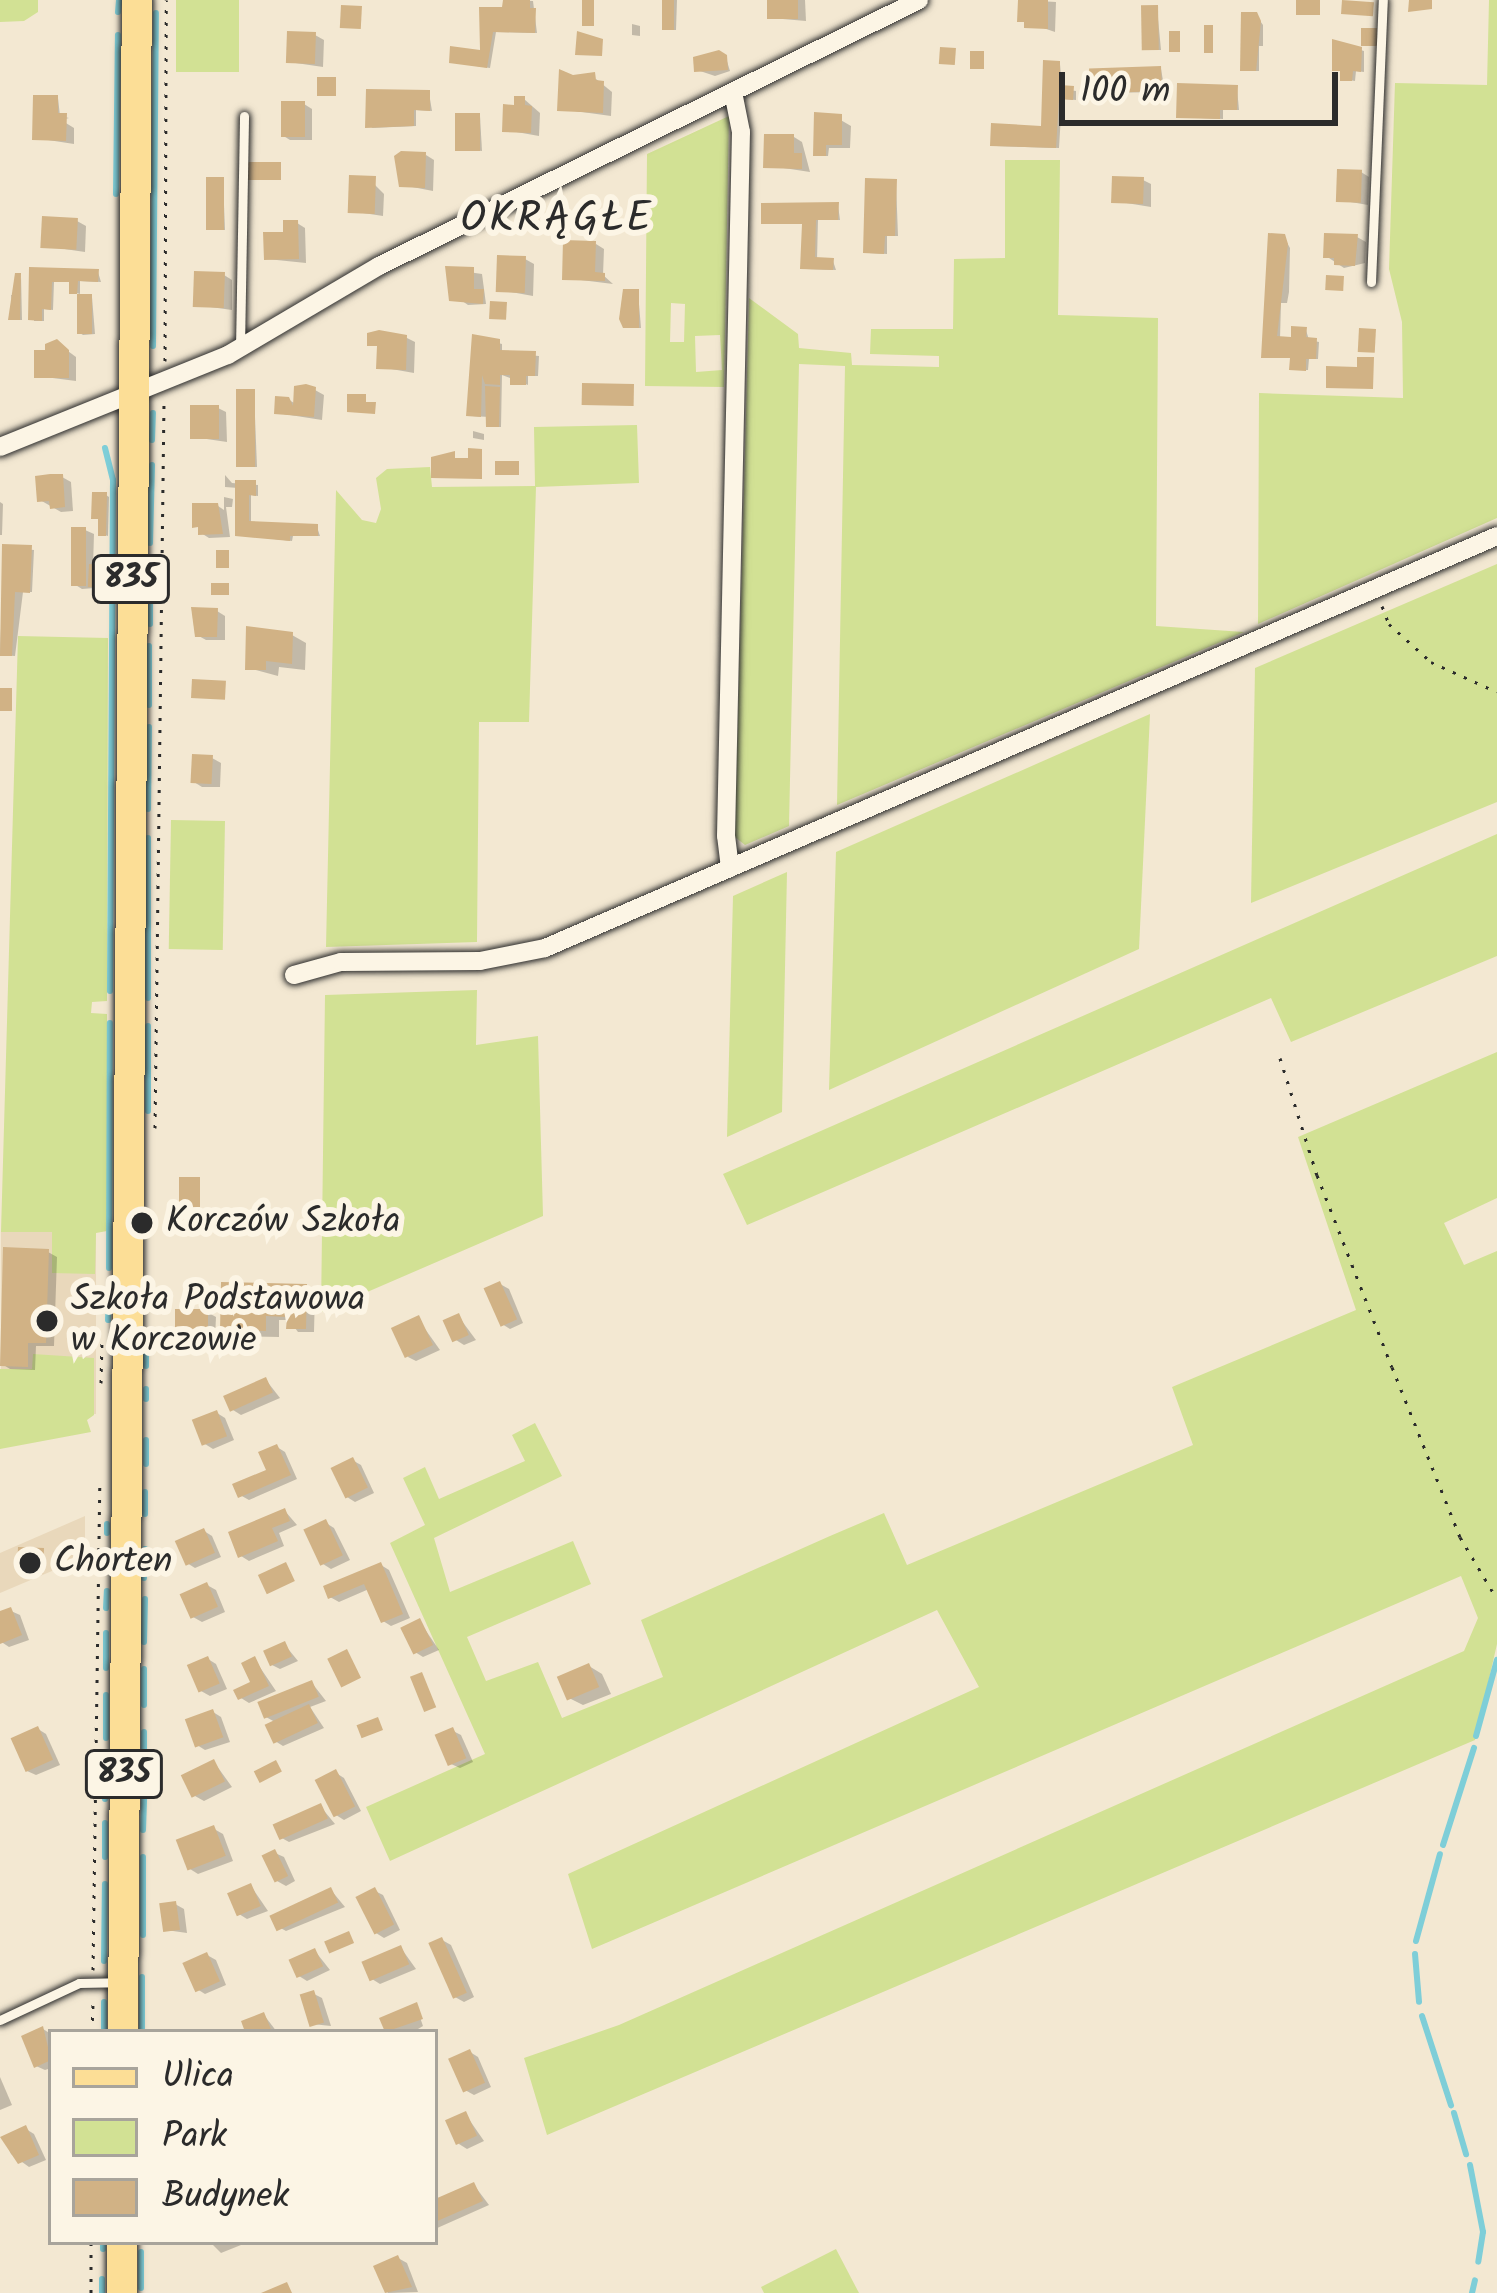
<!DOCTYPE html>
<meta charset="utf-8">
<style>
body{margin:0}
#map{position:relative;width:1497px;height:2293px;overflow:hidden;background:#f3e8d2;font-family:Kalam,sans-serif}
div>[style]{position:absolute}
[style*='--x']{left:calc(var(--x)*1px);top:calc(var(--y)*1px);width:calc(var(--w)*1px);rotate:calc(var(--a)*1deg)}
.built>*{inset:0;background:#e9d8bb;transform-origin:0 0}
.green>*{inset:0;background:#d2e194;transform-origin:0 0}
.shadow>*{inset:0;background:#0003}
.stream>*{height:6px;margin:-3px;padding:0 3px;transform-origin:3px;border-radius:3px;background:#7eced8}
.building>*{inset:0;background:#d1b285;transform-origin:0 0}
.path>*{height:3px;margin-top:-1.5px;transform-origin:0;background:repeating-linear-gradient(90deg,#2b2b2b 0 3px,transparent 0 12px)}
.roads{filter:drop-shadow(0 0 3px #2b2b2b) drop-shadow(0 0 3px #2b2b2b)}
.lane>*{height:9px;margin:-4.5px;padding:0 4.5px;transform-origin:4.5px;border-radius:4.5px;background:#fcf5e5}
.street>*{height:18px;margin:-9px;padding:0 9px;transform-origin:9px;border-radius:9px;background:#fcf5e5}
.primary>*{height:30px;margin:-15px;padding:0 15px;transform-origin:15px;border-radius:15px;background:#fcde96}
.dots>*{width:33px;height:33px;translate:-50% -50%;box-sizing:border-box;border:6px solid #fcf5e5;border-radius:50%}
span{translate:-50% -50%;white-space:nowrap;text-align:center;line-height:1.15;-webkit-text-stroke:12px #fcf5e5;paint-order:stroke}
.shield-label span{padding:3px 9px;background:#fcf5e5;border:3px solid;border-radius:9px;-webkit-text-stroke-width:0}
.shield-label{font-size:33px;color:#2b2b2b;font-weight:700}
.poi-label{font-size:36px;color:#2b2b2b}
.left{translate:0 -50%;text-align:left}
.quarter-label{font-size:42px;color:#2b2b2b;letter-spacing:3px}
.legend{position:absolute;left:48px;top:2029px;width:390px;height:216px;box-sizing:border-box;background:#fcf5e5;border:3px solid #a8a49b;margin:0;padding:15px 21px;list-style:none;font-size:36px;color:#2b2b2b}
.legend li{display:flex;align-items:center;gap:24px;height:60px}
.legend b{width:60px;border:3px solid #a8a49b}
.scale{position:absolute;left:1059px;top:72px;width:279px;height:54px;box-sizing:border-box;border:6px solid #2b2b2b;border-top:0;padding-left:15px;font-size:36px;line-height:42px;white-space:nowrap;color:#2b2b2b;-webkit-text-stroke:9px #fcf5e5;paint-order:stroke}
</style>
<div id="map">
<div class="built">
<i style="left:1px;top:1232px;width:95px;height:182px"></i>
<i style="clip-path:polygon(85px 1516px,85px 1557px,0 1593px,0 1553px)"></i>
</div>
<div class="green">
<i style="clip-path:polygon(0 0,38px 0,38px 12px,24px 21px,0 22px)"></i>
<i style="left:176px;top:0;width:63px;height:72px"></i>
<i style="clip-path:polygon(1489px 0,1497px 0,1497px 518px,1258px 624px,1259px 393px,1403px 398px,1402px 322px,1389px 269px,1395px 83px,1487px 85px)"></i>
<i style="clip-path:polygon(evenodd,729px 116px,724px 387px,645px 386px,647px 154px,729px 116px,671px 303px,685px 304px,684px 342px,670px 342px,671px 303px,729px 116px,720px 335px,722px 370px,696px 372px,695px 336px,720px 335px)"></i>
<i style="clip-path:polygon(1005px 160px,1060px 160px,1058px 315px,1158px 318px,1156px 626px,1244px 632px,837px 805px,845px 366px,799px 364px,789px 826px,745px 845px,735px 837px,749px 298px,798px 334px,799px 348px,851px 353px,852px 365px,939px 367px,939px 356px,870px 354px,871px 329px,953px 329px,954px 259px,1005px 258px)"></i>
<i style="clip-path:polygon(637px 425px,639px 483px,536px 487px,529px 722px,479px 722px,477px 942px,326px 947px,336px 490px,362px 520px,376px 523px,381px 509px,376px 478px,387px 469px,430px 467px,432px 487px,535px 486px,534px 427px)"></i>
<i style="clip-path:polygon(1497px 564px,1497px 802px,1251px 903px,1255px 668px)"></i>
<i style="clip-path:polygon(18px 636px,108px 638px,107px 1001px,92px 1002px,91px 1013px,107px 1014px,107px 1231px,96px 1233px,95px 1274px,52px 1273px,52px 1232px,1px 1232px)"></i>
<i style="clip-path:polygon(1150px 714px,1139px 949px,829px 1090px,836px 852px)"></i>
<i style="left:171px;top:820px;width:54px;height:129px;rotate:1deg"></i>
<i style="clip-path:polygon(1497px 834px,1497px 956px,1291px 1042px,1271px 998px,747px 1225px,723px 1174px)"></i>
<i style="clip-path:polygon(787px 872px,782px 1112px,727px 1137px,733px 896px)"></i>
<i style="clip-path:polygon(477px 990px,476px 1045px,538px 1036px,543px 1216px,321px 1312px,325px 995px)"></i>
<i style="clip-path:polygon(1497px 1052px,1497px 1198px,1444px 1223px,1464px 1265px,1497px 1251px,1497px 1644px,1475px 1740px,547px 2135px,524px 2058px,619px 2025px,1464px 1651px,1478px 1618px,1461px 1576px,592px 1949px,568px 1874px,979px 1687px,937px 1610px,390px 1861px,366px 1807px,485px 1754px,390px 1543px,425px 1525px,403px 1478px,425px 1467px,439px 1499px,525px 1461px,512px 1435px,535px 1423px,562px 1476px,434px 1538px,450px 1592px,573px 1541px,591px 1584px,467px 1637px,486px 1681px,538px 1662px,562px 1718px,663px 1677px,641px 1620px,830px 1536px,884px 1513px,907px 1565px,1193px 1445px,1172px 1387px,1356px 1310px,1298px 1137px)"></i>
<i style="clip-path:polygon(33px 1354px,94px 1358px,94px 1415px,87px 1420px,91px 1432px,0 1449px,0 1369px,32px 1369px)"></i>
<i style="clip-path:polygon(836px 2249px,859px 2293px,764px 2293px,761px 2287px)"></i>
</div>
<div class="shadow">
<i style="clip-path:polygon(506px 0,533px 1px,537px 33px,496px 32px,490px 68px,456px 63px,483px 53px,482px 10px,505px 10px)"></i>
<i style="clip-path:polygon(665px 0,677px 0,676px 30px,667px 30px)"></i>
<i style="clip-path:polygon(770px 0,805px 0,806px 21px,771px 18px)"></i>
<i style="clip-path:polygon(1021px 0,1056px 2px,1055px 32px,1020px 20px)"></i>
<i style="clip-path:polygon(1157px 8px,1161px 50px,1148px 50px,1145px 49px)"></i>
<i style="clip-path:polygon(1256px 15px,1263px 25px,1263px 46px,1259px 46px,1259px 71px,1246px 71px)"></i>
<i style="clip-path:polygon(632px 24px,640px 26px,640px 36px,632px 35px)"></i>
<i style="clip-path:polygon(315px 35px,324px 40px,323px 67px,289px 62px)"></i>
<i style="clip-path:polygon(1335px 42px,1364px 51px,1364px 72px,1356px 71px,1355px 81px,1343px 79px,1343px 71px,1338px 71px)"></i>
<i style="clip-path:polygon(726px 58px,730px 71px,715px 76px,697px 70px)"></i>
<i style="clip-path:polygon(1060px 64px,1062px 89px,1076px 91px,1076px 100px,1062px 99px,1059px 148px,996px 146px,1044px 129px)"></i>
<i style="clip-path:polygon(1161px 69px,1165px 92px,1094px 93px)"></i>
<i style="clip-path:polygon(596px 79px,612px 92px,611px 116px,560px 109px)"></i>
<i style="clip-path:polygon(1237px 88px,1239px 110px,1223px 110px,1223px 119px,1179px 117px)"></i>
<i style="clip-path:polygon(429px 93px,432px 111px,416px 110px,416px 126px,371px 128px)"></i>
<i style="clip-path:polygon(58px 98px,60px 116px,69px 118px,61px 120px,74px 128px,74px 144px,35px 138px)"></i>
<i style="clip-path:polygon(524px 99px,540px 113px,539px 136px,505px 130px)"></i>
<i style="clip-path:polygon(304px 104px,312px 109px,312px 140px,290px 140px,282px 135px)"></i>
<i style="clip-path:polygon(832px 115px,851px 126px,850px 148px,829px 148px,828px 156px,819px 156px)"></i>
<i style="clip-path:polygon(480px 116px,482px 151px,461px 149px)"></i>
<i style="clip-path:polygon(794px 137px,802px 142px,810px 172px,777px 167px)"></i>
<i style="clip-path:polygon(426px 155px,434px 160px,433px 191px,402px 185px)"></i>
<i style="clip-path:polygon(1361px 172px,1369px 177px,1368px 205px,1339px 200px)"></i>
<i style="clip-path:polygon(368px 178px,384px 194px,383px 216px,350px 211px)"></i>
<i style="clip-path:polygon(223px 180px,225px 230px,211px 230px)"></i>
<i style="clip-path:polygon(1143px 180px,1151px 184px,1151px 207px,1114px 201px)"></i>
<i style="clip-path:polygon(896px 182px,898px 236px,887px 236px,887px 254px,869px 253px)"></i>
<i style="clip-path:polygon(838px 205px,840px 220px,818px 220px,817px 260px,833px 261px,836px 270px,806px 269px,805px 224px,767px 224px)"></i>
<i style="clip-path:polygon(77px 221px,86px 226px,85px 252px,44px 246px)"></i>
<i style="clip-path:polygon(297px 223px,305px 228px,306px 263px,267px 259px)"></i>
<i style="clip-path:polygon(1284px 237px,1290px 248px,1289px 292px,1287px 303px,1281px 303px,1280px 339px,1293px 340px,1306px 330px,1309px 340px,1319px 342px,1318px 359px,1309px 359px,1308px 370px,1296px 370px,1293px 358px,1268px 358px)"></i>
<i style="clip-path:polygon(1357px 237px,1366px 242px,1365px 263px,1344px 268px,1326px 256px)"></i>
<i style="clip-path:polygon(596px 244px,604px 249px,603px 275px,613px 284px,565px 278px)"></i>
<i style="clip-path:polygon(525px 259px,534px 264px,533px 296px,499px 290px)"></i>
<i style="clip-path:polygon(448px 269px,482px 274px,486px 304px,468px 305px,448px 291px)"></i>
<i style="clip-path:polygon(32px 271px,98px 272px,101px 282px,80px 281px,80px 294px,73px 292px,72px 282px,54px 282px,53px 310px,44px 309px,44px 321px,34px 321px)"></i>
<i style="clip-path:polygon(224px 275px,232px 280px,232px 310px,196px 305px)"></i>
<i style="clip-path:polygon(21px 276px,22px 320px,14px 320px,11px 295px,17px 295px)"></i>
<i style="clip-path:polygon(638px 292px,641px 328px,629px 328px,626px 327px)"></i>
<i style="clip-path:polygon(92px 297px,95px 334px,83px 335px,80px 333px)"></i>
<i style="clip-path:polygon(475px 337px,502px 344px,502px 353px,539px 356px,538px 376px,528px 376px,528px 385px,502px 375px,501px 427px,493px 427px,489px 417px,472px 416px)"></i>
<i style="clip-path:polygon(407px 338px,415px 342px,414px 373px,380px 367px,380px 346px,373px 346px)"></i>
<i style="clip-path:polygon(61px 346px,76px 357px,76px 381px,37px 376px,37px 352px)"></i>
<i style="clip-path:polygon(315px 390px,324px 395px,322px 420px,277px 413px,289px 400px,296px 404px)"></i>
<i style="clip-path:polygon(254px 392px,257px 467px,242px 467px)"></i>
<i style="clip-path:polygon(218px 408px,226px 412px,227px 442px,193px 437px)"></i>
<i style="clip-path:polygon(473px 431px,484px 434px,484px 440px,473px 438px)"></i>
<i style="clip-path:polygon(225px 475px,232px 483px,258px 485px,258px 496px,251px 495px,251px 524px,317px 527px,320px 536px,293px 536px,292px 541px,238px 535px,238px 488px,225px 487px)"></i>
<i style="clip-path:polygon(62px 477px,71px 482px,73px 511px,61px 512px,40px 500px)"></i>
<i style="clip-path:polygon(106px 495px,109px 497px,108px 536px,101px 534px)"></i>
<i style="clip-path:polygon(224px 497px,233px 499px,232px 507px,226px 507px,230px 537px,209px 538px,201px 533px,218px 506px,224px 510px)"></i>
<i style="clip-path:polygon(0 502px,3px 504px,2px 535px,0 535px)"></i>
<i style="clip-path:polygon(85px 530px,94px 534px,93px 567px,108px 569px,108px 587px,82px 589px,74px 584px)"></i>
<i style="clip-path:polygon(4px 547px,34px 550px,32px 592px,23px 592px,15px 656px,0 655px)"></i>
<i style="clip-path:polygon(217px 611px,225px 616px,225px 640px,206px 640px,197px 635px)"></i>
<i style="clip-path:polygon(292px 635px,306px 643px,305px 670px,279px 667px,278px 676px,248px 668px)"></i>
<i style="clip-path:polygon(212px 758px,221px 763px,220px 787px,202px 787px,194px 782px)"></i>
<i style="clip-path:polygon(48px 1252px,57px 1257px,54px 1346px,36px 1346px,35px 1370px,10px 1369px,2px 1364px)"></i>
<i style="clip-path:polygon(500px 1284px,509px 1289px,523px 1323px,510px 1329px,502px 1324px)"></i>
<i style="clip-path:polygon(306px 1287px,315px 1292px,314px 1332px,298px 1332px,289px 1320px,279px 1320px,279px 1337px,237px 1336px,223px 1329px)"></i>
<i style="clip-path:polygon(207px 1312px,216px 1317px,215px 1338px,177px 1332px)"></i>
<i style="clip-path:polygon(459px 1317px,476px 1340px,464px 1345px,456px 1340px)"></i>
<i style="clip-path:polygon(418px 1319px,440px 1350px,416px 1361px,408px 1357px)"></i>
<i style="clip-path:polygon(266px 1380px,280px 1398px,241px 1415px,233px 1410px)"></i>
<i style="clip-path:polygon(217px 1413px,225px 1418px,234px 1440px,213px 1449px,205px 1444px)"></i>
<i style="clip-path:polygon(277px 1447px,285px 1452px,297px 1479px,249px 1500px,240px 1495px,270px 1471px)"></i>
<i style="clip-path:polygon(352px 1460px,361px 1465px,374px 1493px,355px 1502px,347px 1497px)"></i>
<i style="clip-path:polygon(285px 1511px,297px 1525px,279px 1533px,284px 1546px,249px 1561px,241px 1556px)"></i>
<i style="clip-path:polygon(326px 1523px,334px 1528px,350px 1560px,331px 1569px,323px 1564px)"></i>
<i style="clip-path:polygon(204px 1531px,212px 1536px,221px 1557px,195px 1568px,187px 1563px)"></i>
<i style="clip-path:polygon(381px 1565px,389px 1570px,410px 1618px,391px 1626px,383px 1621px,369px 1589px,339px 1602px,330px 1597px)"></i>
<i style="clip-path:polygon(207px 1585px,216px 1590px,225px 1612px,202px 1622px,193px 1617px)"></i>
<i style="clip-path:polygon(11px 1611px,20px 1615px,29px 1640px,9px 1647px,0 1641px,0 1615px)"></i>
<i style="clip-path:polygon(420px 1622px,439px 1650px,423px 1657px,415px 1652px)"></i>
<i style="clip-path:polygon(285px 1645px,298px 1661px,280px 1669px,272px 1665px)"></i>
<i style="clip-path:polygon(208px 1659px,216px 1664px,227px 1689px,210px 1696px,201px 1691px)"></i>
<i style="clip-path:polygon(255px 1660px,276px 1691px,249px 1703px,241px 1698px,257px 1682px)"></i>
<i style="clip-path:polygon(589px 1666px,602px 1674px,611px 1694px,583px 1705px,569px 1698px)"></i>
<i style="clip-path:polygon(312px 1683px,326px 1701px,310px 1707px,324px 1728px,283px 1746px,275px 1741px,275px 1722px,266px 1717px)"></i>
<i style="clip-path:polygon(213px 1712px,221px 1717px,230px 1742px,205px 1750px,197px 1745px)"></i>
<i style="clip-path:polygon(38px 1729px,46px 1734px,60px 1765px,36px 1775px,27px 1771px)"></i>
<i style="clip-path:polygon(453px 1731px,461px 1735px,473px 1762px,460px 1768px,451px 1764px)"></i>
<i style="clip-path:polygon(214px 1762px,232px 1787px,204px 1801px,195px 1796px)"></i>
<i style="clip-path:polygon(336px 1773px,344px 1778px,361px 1811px,344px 1820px,336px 1815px)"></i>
<i style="clip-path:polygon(321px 1807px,335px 1824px,289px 1842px,280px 1837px)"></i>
<i style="clip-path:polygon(214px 1829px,223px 1834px,233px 1861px,198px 1874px,190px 1869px)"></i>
<i style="clip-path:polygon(275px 1853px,284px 1857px,295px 1881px,286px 1886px,277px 1881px)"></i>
<i style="clip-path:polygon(251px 1886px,268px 1911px,247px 1919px,239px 1914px)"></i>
<i style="clip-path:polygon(331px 1890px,345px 1907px,286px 1931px,277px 1926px)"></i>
<i style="clip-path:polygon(375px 1891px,383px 1895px,400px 1930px,384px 1938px,376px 1933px)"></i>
<i style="clip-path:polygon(175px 1904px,184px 1909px,187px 1933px,166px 1930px)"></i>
<i style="clip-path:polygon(442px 1940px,451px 1945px,474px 1997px,464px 2002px,455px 1997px)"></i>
<i style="clip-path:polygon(401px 1948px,416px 1969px,380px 1984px,372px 1979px)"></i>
<i style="clip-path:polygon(315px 1951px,330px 1970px,307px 1981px,299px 1976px)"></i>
<i style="clip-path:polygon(207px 1955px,216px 1960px,226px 1985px,205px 1994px,197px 1989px)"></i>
<i style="clip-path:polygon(314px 1994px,322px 1998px,331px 2026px,312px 2024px)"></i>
<i style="clip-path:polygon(416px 2006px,423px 2026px,413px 2032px,388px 2031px,383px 2019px)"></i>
<i style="clip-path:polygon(264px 2015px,277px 2032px,248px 2032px)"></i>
<i style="clip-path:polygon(43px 2029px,51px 2034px,51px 2068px,45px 2070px,36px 2066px)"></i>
<i style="clip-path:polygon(470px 2052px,478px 2057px,491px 2087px,474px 2095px,465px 2090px)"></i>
<i style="clip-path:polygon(0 2077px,12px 2105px,0 2110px)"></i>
<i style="clip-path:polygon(466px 2115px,484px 2141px,467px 2149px,459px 2144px)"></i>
<i style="clip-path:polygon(26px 2129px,34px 2134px,46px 2160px,29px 2167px,11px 2154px,4px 2138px)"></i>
<i style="clip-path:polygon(474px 2185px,489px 2205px,435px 2229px,435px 2202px)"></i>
<i style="clip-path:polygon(210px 2242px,246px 2242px,246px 2243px,221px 2253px)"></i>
<i style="clip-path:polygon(398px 2258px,407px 2263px,418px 2292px,388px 2293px,377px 2267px)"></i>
</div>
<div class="stream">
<i style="--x:118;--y:12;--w:12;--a:-85"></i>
<i style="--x:116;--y:194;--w:159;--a:-89.3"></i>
<i style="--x:153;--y:346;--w:333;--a:-89.5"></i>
<i style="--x:152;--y:440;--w:27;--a:-88"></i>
<i style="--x:105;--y:448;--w:33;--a:76"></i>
<i style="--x:113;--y:480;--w:511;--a:90.34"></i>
<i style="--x:150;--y:543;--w:78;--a:-88.5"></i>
<i style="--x:150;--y:624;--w:53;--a:-90"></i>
<i style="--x:149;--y:705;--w:59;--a:-90"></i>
<i style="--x:148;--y:809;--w:82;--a:-89.3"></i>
<i style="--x:148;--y:998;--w:160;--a:-90"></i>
<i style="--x:148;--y:1111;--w:85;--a:-90"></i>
<i style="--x:109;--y:1268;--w:245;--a:-89.8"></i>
<i style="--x:108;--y:1320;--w:18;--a:-87"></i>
<i style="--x:146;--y:1366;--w:17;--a:-90"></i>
<i style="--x:146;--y:1399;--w:10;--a:-90"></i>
<i style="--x:146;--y:1464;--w:24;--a:-90"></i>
<i style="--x:145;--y:1514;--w:22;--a:-90"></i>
<i style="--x:107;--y:1524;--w:9;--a:90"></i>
<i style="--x:144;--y:1578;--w:29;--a:-88"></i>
<i style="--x:106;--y:1608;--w:17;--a:-87"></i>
<i style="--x:144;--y:1642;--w:43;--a:-88.7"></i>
<i style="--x:106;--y:1668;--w:35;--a:-90"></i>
<i style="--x:144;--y:1705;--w:36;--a:-90"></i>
<i style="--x:1476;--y:1736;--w:79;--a:-74.6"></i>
<i style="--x:106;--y:1738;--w:43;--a:-90"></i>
<i style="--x:144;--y:1765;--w:33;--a:-90"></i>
<i style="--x:105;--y:1799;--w:21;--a:-90"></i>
<i style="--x:143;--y:1830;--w:38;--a:-88"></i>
<i style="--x:1443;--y:1845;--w:102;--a:-72.3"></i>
<i style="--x:105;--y:1857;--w:34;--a:-90"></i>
<i style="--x:143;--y:1935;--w:78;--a:-90"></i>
<i style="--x:1416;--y:1941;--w:90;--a:-74.6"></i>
<i style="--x:1415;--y:1954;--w:48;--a:85.2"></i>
<i style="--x:104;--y:1961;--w:77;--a:-89.3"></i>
<i style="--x:1422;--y:2016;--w:94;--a:72"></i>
<i style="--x:104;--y:2032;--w:30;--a:-90"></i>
<i style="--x:142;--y:2032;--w:55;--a:-90"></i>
<i style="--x:1454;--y:2113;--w:43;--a:73.7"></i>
<i style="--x:1470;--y:2165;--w:68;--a:79"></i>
<i style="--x:1483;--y:2232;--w:30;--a:99"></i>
<i style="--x:103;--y:2249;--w:7;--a:-90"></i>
<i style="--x:141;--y:2288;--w:36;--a:-90"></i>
<i style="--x:102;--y:2293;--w:14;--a:-90"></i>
<i style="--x:1472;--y:2293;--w:13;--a:-77"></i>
</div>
<div class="building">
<i style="clip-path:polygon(503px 0,530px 0,530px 8px,536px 8px,535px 33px,493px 32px,487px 68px,449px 63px,450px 46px,480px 50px,479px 7px,502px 7px)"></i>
<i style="left:582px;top:0;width:12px;height:26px"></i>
<i style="left:662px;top:0;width:12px;height:30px"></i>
<i style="left:767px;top:0;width:31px;height:19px"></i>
<i style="clip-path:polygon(1018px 0,1048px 0,1048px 29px,1024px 28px,1024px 22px,1017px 22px)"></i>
<i style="left:1296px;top:0;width:24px;height:15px"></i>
<i style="left:1342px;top:0;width:32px;height:14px;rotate:4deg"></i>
<i style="clip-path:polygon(1409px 0,1432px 0,1432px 9px,1408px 12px)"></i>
<i style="left:341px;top:5px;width:21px;height:23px;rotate:3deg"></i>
<i style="left:1158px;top:5px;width:45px;height:17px;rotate:89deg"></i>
<i style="clip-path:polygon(1241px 12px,1257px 12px,1261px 21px,1256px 71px,1240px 71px)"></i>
<i style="left:1204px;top:25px;width:9px;height:28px"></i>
<i style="left:1361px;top:28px;width:16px;height:18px"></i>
<i style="left:287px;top:31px;width:29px;height:32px;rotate:2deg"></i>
<i style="clip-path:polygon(577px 31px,603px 39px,602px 56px,575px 55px)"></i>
<i style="left:1169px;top:31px;width:11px;height:21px"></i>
<i style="clip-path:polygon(1332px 39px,1362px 47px,1361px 72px,1353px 71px,1352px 81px,1340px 81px,1340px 71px,1332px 71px)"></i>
<i style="left:940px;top:47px;width:16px;height:17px;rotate:4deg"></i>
<i style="clip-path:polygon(719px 50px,727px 55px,728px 70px,694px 72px,693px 57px)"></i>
<i style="left:970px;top:51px;width:14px;height:18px"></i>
<i style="clip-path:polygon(1043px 60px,1060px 61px,1060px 85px,1074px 86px,1073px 100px,1059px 99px,1056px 148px,990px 146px,991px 123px,1041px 126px)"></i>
<i style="left:1161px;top:66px;width:25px;height:72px;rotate:88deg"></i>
<i style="clip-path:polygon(559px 69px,573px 75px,595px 72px,596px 80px,604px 81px,603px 113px,557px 111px)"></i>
<i style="left:317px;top:77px;width:19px;height:19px"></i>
<i style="clip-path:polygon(1177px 83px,1238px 85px,1237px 110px,1220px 110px,1220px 119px,1176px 118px)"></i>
<i style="clip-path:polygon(366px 89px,430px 90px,430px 111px,414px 110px,414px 126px,365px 128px)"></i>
<i style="clip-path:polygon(33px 95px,58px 95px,58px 113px,67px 113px,66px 141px,32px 140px)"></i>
<i style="clip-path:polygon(514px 96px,525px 96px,525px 105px,532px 106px,531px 133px,502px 132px,503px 104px,514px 105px)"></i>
<i style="left:281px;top:101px;width:24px;height:36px"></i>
<i style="clip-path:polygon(814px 112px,842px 114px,842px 145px,826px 145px,826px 156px,813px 156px)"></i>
<i style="left:480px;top:113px;width:38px;height:25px;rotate:90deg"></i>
<i style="clip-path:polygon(764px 134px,794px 134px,794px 153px,802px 153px,802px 169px,763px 168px)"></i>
<i style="clip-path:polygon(401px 151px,426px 152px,425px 188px,399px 187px,394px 156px)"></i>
<i style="left:247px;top:162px;width:34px;height:18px"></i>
<i style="left:1337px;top:169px;width:25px;height:33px;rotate:2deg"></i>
<i style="left:349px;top:175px;width:27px;height:38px;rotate:2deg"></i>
<i style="left:1112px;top:176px;width:32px;height:27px;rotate:2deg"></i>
<i style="left:206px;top:177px;width:18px;height:53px"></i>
<i style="clip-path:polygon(865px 178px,897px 179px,895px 236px,885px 236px,884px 254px,863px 253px)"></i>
<i style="clip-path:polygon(839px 202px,838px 220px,816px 220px,815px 257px,834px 258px,833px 270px,800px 269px,802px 224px,761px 224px,761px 203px)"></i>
<i style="left:42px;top:216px;width:36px;height:32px;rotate:3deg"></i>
<i style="clip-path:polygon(283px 220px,298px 220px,299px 259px,264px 260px,263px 232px,283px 232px)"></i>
<i style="clip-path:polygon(1268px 233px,1285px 234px,1288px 244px,1277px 336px,1291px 337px,1291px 326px,1307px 327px,1306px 337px,1317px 338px,1316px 359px,1306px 359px,1306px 371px,1289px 370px,1290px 358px,1261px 358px)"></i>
<i style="clip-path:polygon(1324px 233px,1358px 234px,1355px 266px,1334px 265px,1334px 258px,1323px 258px)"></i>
<i style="clip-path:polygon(563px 240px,596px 241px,595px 272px,605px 273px,605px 281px,562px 280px)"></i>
<i style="left:497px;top:255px;width:29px;height:37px;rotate:2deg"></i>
<i style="clip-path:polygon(445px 266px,474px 267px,474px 289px,484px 289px,483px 304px,449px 301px)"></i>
<i style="clip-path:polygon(29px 267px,99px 269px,98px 282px,78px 281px,77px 294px,69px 294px,69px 282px,52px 282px,51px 310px,42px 309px,42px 321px,28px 320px)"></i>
<i style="left:194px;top:271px;width:31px;height:36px;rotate:2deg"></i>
<i style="clip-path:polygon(15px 273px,21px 273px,20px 320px,8px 320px)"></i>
<i style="left:1326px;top:275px;width:18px;height:15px;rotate:3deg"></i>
<i style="clip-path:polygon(623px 289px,639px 289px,639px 328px,623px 328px,619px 319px)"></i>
<i style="left:77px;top:294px;width:15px;height:40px"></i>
<i style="left:490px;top:301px;width:17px;height:18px;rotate:3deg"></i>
<i style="left:1359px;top:328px;width:17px;height:24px;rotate:3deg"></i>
<i style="clip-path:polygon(379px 330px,407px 335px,406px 370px,376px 369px,377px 346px,367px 346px,367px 333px)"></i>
<i style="clip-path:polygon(472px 334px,500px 339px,500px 350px,536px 351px,535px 376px,526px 376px,526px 385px,510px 385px,510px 375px,500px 375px,500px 385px,485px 384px,482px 375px,481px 417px,466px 416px)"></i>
<i style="clip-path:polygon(57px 339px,69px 350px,69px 378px,34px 378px,34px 350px,45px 350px,45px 344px)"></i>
<i style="clip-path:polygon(1357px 357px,1374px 357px,1373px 389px,1326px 388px,1326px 366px,1357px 367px)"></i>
<i style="left:582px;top:383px;width:52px;height:22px;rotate:1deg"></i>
<i style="clip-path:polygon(306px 384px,316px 387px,314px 417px,274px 414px,275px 396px,289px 397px,293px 406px,294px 386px)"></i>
<i style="clip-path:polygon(485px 386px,500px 387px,499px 427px,486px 427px)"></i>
<i style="left:236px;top:389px;width:19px;height:78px"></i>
<i style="clip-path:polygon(347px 394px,366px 394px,366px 402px,376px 402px,375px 414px,347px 412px)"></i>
<i style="left:190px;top:405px;width:29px;height:34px"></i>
<i style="clip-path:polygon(468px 448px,482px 449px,482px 479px,431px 478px,431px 457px,455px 451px,455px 458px,468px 458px)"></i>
<i style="left:495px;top:461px;width:24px;height:14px"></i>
<i style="clip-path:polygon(50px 474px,63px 474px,65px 507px,50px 509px,49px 501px,37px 502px,35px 476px)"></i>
<i style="clip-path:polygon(235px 480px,256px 480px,256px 496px,249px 495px,249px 521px,318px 524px,318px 536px,290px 536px,290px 541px,235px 536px)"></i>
<i style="clip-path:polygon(92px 492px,107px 492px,106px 536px,98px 536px,98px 519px,91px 519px)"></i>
<i style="clip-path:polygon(192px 503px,218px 503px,223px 534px,198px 535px,198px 527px,192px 528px)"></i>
<i style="left:71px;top:527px;width:15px;height:59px"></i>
<i style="clip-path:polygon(2px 544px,32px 545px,30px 593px,15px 592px,12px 656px,0 656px)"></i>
<i style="left:216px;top:550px;width:13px;height:18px"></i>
<i style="left:89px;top:564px;width:17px;height:23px;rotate:3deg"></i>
<i style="left:211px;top:583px;width:18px;height:12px"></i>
<i style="clip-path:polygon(191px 607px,218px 608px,217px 637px,195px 637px)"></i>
<i style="clip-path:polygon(246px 626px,293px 632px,292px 664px,266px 661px,266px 670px,245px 670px)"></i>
<i style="left:192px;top:679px;width:34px;height:19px;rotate:3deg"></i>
<i style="left:0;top:688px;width:12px;height:23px"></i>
<i style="left:192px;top:754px;width:21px;height:29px;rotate:3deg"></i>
<i style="left:179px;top:1177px;width:21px;height:30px"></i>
<i style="clip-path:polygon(3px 1247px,49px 1249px,46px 1343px,28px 1343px,28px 1367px,0 1366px)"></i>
<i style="left:500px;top:1281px;width:42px;height:18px;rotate:66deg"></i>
<i style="clip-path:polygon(221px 1282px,307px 1284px,306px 1329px,286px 1329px,287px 1317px,266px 1316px,266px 1331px,220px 1330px)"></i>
<i style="left:175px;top:1309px;width:33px;height:25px"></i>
<i style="left:459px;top:1313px;width:24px;height:18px;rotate:66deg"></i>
<i style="left:419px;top:1315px;width:33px;height:31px;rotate:65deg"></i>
<i style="left:266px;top:1377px;width:17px;height:47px;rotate:66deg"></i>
<i style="left:217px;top:1410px;width:28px;height:27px;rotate:69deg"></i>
<i style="clip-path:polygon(277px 1444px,291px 1475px,238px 1498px,232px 1484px,266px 1470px,258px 1452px)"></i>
<i style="left:353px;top:1457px;width:34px;height:25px;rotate:64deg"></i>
<i style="clip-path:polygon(285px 1508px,290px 1521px,272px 1528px,278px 1541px,238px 1558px,228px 1532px)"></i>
<i style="left:326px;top:1519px;width:40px;height:25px;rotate:65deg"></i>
<i style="left:204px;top:1528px;width:27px;height:32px;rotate:66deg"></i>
<i style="left:18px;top:1547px;width:26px;height:26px;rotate:2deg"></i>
<i style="left:286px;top:1562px;width:21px;height:31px;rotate:65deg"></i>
<i style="clip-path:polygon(381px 1562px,403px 1614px,381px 1623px,364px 1584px,328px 1599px,323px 1586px)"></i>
<i style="left:207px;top:1582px;width:27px;height:30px;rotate:66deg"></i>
<i style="clip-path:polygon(11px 1607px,22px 1635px,0 1644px,0 1611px)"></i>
<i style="left:420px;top:1618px;width:30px;height:22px;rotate:64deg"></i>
<i style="left:285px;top:1641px;width:17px;height:24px;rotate:66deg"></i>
<i style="left:347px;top:1649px;width:32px;height:22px;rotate:64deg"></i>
<i style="left:208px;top:1656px;width:30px;height:23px;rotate:67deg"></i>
<i style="clip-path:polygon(255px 1656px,269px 1686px,238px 1700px,233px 1690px,250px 1682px,241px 1663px)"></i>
<i style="left:589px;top:1663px;width:26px;height:35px;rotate:67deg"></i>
<i style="left:422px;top:1672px;width:38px;height:13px;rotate:68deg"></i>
<i style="left:312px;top:1680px;width:18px;height:59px;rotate:68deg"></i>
<i style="left:309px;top:1704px;width:21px;height:49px;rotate:65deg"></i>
<i style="left:213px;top:1709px;width:30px;height:30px;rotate:70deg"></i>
<i style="left:378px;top:1717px;width:14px;height:23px;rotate:69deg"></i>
<i style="left:38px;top:1726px;width:37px;height:30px;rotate:66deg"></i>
<i style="left:453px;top:1727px;width:34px;height:20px;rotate:67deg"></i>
<i style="left:214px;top:1759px;width:25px;height:37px;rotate:64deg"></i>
<i style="left:276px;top:1760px;width:13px;height:25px;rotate:63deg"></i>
<i style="left:336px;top:1769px;width:42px;height:24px;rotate:63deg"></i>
<i style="left:321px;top:1803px;width:17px;height:53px;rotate:66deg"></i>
<i style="left:214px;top:1825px;width:33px;height:41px;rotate:69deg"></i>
<i style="left:275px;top:1849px;width:30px;height:15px;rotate:64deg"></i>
<i style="left:251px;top:1883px;width:25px;height:26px;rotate:67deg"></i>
<i style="left:331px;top:1887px;width:17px;height:68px;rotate:65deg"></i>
<i style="left:375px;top:1887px;width:42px;height:22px;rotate:63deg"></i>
<i style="left:176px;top:1901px;width:29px;height:17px;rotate:82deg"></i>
<i style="left:349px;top:1931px;width:13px;height:27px;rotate:67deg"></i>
<i style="left:442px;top:1937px;width:61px;height:15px;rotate:66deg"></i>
<i style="left:401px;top:1945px;width:21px;height:43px;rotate:67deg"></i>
<i style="left:315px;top:1948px;width:20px;height:29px;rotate:66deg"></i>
<i style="left:207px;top:1952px;width:32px;height:27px;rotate:66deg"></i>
<i style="left:314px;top:1990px;width:34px;height:15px;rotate:73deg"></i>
<i style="clip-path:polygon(417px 2002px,423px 2019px,385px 2032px,379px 2018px)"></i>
<i style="clip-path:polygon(264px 2012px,272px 2032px,245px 2032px,241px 2021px)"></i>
<i style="clip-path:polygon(43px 2026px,51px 2060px,34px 2068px,21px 2036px)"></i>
<i style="left:470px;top:2049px;width:37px;height:24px;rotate:66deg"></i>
<i style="left:466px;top:2111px;width:27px;height:23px;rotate:66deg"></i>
<i style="clip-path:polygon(26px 2125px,39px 2155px,18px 2164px,0 2137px)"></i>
<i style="clip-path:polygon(474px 2182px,483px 2201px,435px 2222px,435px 2199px)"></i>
<i style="clip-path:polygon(398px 2255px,412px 2287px,385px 2293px,373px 2266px)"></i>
<i style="clip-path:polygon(287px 2282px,292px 2293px,261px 2293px)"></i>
</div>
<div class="path">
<i style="--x:165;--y:361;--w:361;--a:-89.8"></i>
<i style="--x:1382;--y:606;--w:19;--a:69"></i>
<i style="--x:1389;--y:624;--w:57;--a:42.1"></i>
<i style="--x:1431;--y:662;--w:72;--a:24.4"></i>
<i style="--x:1280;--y:1058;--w:123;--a:72.5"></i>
<i style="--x:1317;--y:1175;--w:206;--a:68.7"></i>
<i style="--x:1392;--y:1367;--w:183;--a:68.2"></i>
<i style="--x:1460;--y:1537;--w:72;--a:59.2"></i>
<i style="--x:155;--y:1128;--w:728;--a:-89.29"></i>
<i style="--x:101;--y:1383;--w:44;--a:-88.7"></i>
<i style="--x:93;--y:1970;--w:488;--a:-89.2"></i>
<i style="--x:92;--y:2032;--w:34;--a:-88"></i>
<i style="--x:91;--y:2293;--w:51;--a:-90"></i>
</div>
<div class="roads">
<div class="lane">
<i style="--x:1371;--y:282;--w:282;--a:-87.6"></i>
<i style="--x:240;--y:348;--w:232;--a:-89"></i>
<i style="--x:0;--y:2020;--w:87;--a:-25.1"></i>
<i style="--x:79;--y:1983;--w:39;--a:-1"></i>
</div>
<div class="street">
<i style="--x:0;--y:447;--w:246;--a:-22"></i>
<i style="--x:228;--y:355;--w:175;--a:-30.5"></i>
<i style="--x:379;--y:266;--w:602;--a:-26.22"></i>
<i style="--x:730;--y:868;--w:32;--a:-97"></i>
<i style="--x:726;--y:836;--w:704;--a:-88.78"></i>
<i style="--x:741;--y:132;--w:41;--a:-101.3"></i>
<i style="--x:294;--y:975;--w:49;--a:-15.5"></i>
<i style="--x:341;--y:962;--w:139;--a:-0.4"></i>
<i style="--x:480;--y:961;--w:66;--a:-11.3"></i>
<i style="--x:545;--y:948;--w:1037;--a:-23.4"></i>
</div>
<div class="primary">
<i style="--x:123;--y:2032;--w:2032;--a:-89.61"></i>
<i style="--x:122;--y:2293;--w:51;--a:-90"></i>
</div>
</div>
<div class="dots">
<i style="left:142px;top:1223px;background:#2b2b2b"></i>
<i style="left:47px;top:1321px;background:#2b2b2b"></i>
<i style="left:30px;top:1563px;background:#2b2b2b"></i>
</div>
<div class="shield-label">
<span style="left:131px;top:579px">835</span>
<span style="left:124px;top:1774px">835</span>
</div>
<div class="poi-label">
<span class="left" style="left:166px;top:1223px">Korczów Szkoła</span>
<span class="left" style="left:71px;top:1321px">Szkoła Podstawowa<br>w Korczowie</span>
<span class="left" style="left:54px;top:1563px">Chorten</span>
</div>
<div class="quarter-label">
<span style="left:557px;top:220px">OKRĄGŁE</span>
</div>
<ul class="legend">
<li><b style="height:15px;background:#fcde96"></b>Ulica</li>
<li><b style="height:33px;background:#d2e194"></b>Park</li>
<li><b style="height:33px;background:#d1b285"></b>Budynek</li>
</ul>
<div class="scale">100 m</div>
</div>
